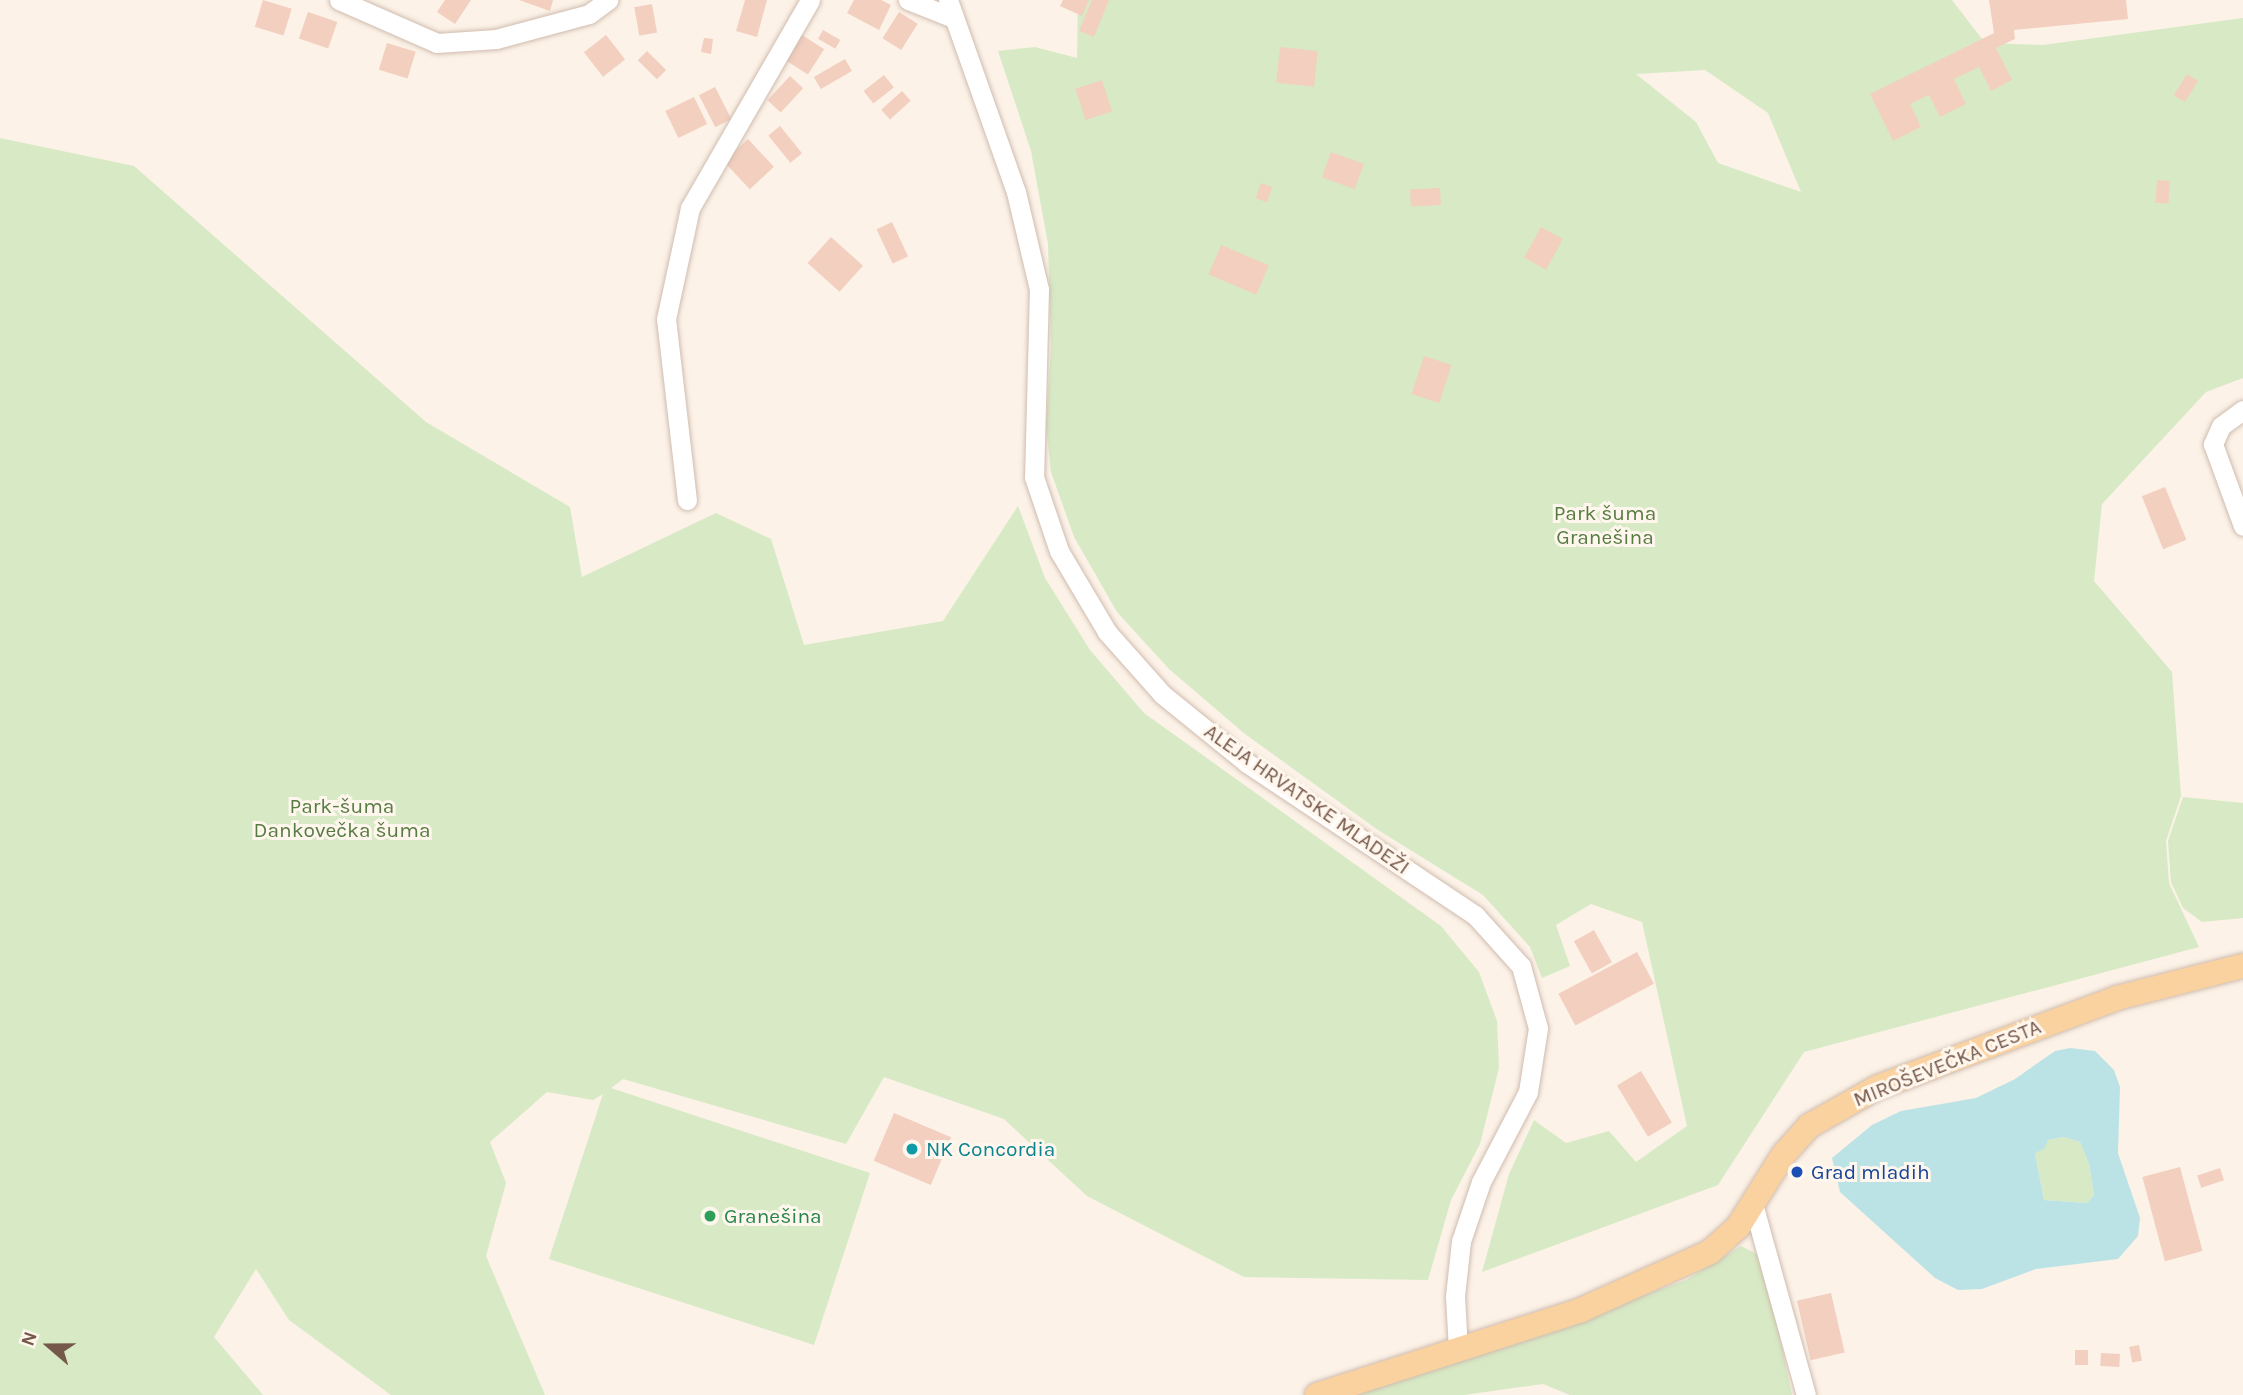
<!DOCTYPE html>
<meta charset="utf-8">
<style>
body{margin:0}
#map{position:relative;width:2243px;height:1395px;overflow:hidden;background:#fcf2e7;font-family:Karla,sans-serif}
div>[style]{position:absolute}
[style*='--x']{left:calc(var(--x)*1px);top:calc(var(--y)*1px);width:calc(var(--w)*1px);rotate:calc(var(--a)*1deg)}
.green>*{inset:0;background:#d7eac5}
.water>*{inset:0;background:#bbe3e6}
.building>*{inset:0;background:#f2cfbf;transform-origin:0 0}
.roads{filter:drop-shadow(0 0 2px #d0bcaf) drop-shadow(0 0 2px #d0bcaf)}
.minor>*{height:19px;margin:-9.5px;padding:0 9.5px;transform-origin:9.5px;border-radius:9.5px;background:#fff}
.major>*{height:24px;margin:-12px;padding:0 12px;transform-origin:12px;border-radius:12px;background:#fad2a0}
.dots>*{width:19px;height:19px;translate:-50% -50%;box-sizing:border-box;border:4px solid #fff7ed;border-radius:50%}
span{translate:-50% -50%;white-space:nowrap;text-align:center;line-height:1.15;-webkit-text-stroke:6px #fff7ed;paint-order:stroke}
.park-label{font-size:21px;color:#577c43}
.street-label{font-size:21px;color:#76584b}
.culture-label{font-size:21px;color:#0d838f}
.left{translate:0 -50%;text-align:left}
.transit-label{font-size:21px;color:#164399}
.leisure-label{font-size:21px;color:#27864d}
.north{position:absolute;left:14px;top:1311px;width:70px;height:70px;-webkit-text-stroke:5px #fff7ed;paint-order:stroke;rotate:290deg;font-size:19px;font-weight:700;line-height:28px;text-align:center;color:#76584b}
.north::after{content:'';display:block;margin:auto;width:24px;height:32px;background:#76584b;clip-path:polygon(50% 0,100% 100%,50% 72%,0 100%)}
</style>
<div id="map">
<div class="green">
<i style="clip-path:polygon(evenodd,1078px 0,1952px 0,1985px 43px,2043px 45px,2243px 18px,2243px 378px,2206px 392px,2102px 504px,2094px 581px,2172px 672px,2181px 796px,2166px 841px,2169px 883px,2199px 947px,1804px 1052px,1718px 1185px,1482px 1272px,1509px 1174px,1534px 1120px,1566px 1143px,1609px 1131px,1636px 1162px,1687px 1126px,1642px 922px,1591px 904px,1556px 925px,1570px 966px,1542px 978px,1530px 947px,1483px 895px,1378px 830px,1245px 734px,1169px 669px,1117px 612px,1074px 537px,1051px 472px,1046px 426px,1051px 347px,1048px 244px,1031px 151px,998px 51px,1035px 47px,1077px 58px,1078px 0,1705px 70px,1768px 113px,1801px 192px,1718px 163px,1696px 122px,1636px 74px,1705px 70px)"></i>
<i style="clip-path:polygon(0 138px,134px 166px,426px 422px,570px 507px,582px 577px,716px 513px,771px 539px,804px 645px,943px 621px,1018px 506px,1045px 578px,1090px 650px,1144px 713px,1441px 926px,1479px 972px,1497px 1021px,1499px 1068px,1480px 1144px,1451px 1200px,1428px 1280px,1244px 1277px,1087px 1196px,1004px 1119px,884px 1077px,846px 1144px,623px 1079px,611px 1088px,870px 1173px,814px 1345px,549px 1259px,603px 1094px,593px 1100px,547px 1092px,490px 1142px,506px 1183px,486px 1256px,545px 1395px,391px 1395px,289px 1320px,256px 1269px,214px 1337px,263px 1395px,0 1395px)"></i>
<i style="clip-path:polygon(2183px 797px,2243px 803px,2243px 918px,2202px 922px,2183px 908px,2171px 882px,2168px 841px)"></i>
<i style="clip-path:polygon(2064px 1137px,2080px 1142px,2089px 1164px,2094px 1195px,2087px 1203px,2044px 1200px,2035px 1153px,2048px 1140px)"></i>
<i style="clip-path:polygon(1741px 1246px,1763px 1257px,1792px 1395px,1570px 1395px,1543px 1384px,1464px 1395px,1340px 1395px,1488px 1351px,1686px 1280px)"></i>
</div>
<div class="water">
<i style="clip-path:polygon(evenodd,2070px 1048px,2095px 1051px,2114px 1070px,2120px 1087px,2118px 1153px,2140px 1218px,2138px 1236px,2118px 1259px,2036px 1269px,1982px 1289px,1958px 1290px,1935px 1278px,1840px 1192px,1832px 1158px,1872px 1125px,1901px 1111px,1976px 1098px,2015px 1079px,2055px 1051px,2070px 1048px,2064px 1137px,2080px 1142px,2089px 1164px,2094px 1195px,2087px 1203px,2044px 1200px,2035px 1153px,2044px 1149px,2048px 1140px,2064px 1137px)"></i>
</div>
<div class="building">
<i style="left:263px;top:0;width:30px;height:28px;rotate:17deg"></i>
<i style="clip-path:polygon(445px 0,471px 0,455px 24px,437px 12px)"></i>
<i style="clip-path:polygon(519px 0,553px 0,550px 11px)"></i>
<i style="clip-path:polygon(745px 0,767px 0,757px 37px,736px 31px)"></i>
<i style="clip-path:polygon(854px 0,881px 0,891px 5px,879px 30px,847px 13px)"></i>
<i style="clip-path:polygon(1063px 0,1089px 0,1082px 16px,1060px 6px)"></i>
<i style="clip-path:polygon(1092px 0,1109px 0,1094px 37px,1079px 31px)"></i>
<i style="clip-path:polygon(1989px 0,2126px 0,2128px 19px,2014px 30px,2015px 39px,1996px 48px,2012px 80px,1991px 91px,1979px 67px,1954px 79px,1966px 104px,1940px 117px,1929px 95px,1910px 104px,1921px 127px,1893px 141px,1870px 94px,1994px 33px)"></i>
<i style="left:652px;top:4px;width:29px;height:18px;rotate:80deg"></i>
<i style="left:308px;top:12px;width:31px;height:28px;rotate:19deg"></i>
<i style="left:899px;top:12px;width:22px;height:31px;rotate:32deg"></i>
<i style="left:823px;top:30px;width:20px;height:10px;rotate:30deg"></i>
<i style="left:799px;top:33px;width:30px;height:30px;rotate:33deg"></i>
<i style="left:606px;top:35px;width:31px;height:28px;rotate:52deg"></i>
<i style="clip-path:polygon(704px 38px,713px 39px,711px 54px,701px 52px)"></i>
<i style="left:387px;top:43px;width:30px;height:28px;rotate:17deg"></i>
<i style="left:1280px;top:47px;width:38px;height:36px;rotate:6deg"></i>
<i style="left:647px;top:51px;width:27px;height:13px;rotate:45deg"></i>
<i style="left:845px;top:59px;width:14px;height:36px;rotate:60deg"></i>
<i style="left:2187px;top:74px;width:13px;height:25px;rotate:32deg"></i>
<i style="left:884px;top:75px;width:16px;height:26px;rotate:52deg"></i>
<i style="left:790px;top:76px;width:18px;height:33px;rotate:43deg"></i>
<i style="left:1102px;top:80px;width:33px;height:28px;rotate:72deg"></i>
<i style="left:715px;top:87px;width:36px;height:18px;rotate:63deg"></i>
<i style="left:902px;top:91px;width:13px;height:28px;rotate:48deg"></i>
<i style="left:694px;top:97px;width:30px;height:32px;rotate:64deg"></i>
<i style="left:780px;top:126px;width:35px;height:15px;rotate:51deg"></i>
<i style="left:748px;top:139px;width:38px;height:33px;rotate:47deg"></i>
<i style="left:1331px;top:152px;width:35px;height:27px;rotate:20deg"></i>
<i style="left:2157px;top:180px;width:13px;height:23px;rotate:4deg"></i>
<i style="left:1261px;top:183px;width:12px;height:16px;rotate:20deg"></i>
<i style="left:1440px;top:188px;width:17px;height:30px;rotate:87deg"></i>
<i style="left:892px;top:222px;width:38px;height:17px;rotate:65deg"></i>
<i style="left:1541px;top:227px;width:25px;height:35px;rotate:29deg"></i>
<i style="left:831px;top:237px;width:43px;height:35px;rotate:42deg"></i>
<i style="left:1221px;top:245px;width:52px;height:32px;rotate:23deg"></i>
<i style="left:1424px;top:356px;width:29px;height:40px;rotate:18deg"></i>
<i style="left:2165px;top:487px;width:57px;height:25px;rotate:68deg"></i>
<i style="left:1594px;top:930px;width:37px;height:23px;rotate:61deg"></i>
<i style="left:1637px;top:952px;width:36px;height:89px;rotate:62deg"></i>
<i style="left:1641px;top:1071px;width:60px;height:28px;rotate:59deg"></i>
<i style="left:894px;top:1113px;width:62px;height:52px;rotate:23deg"></i>
<i style="left:2180px;top:1167px;width:87px;height:39px;rotate:75deg"></i>
<i style="left:2220px;top:1168px;width:13px;height:24px;rotate:72deg"></i>
<i style="left:1831px;top:1293px;width:61px;height:35px;rotate:77deg"></i>
<i style="left:2139px;top:1345px;width:16px;height:10px;rotate:79deg"></i>
<i style="left:2075px;top:1350px;width:13px;height:15px"></i>
<i style="left:2101px;top:1353px;width:19px;height:13px;rotate:3deg"></i>
</div>
<div class="roads">
<div class="minor">
<i style="--x:339;--y:0;--w:107;--a:23.7"></i>
<i style="--x:437;--y:43;--w:59;--a:-3.9"></i>
<i style="--x:496;--y:39;--w:96;--a:-15"></i>
<i style="--x:589;--y:14;--w:24;--a:-36"></i>
<i style="--x:908;--y:0;--w:46;--a:21.6"></i>
<i style="--x:948;--y:0;--w:204;--a:70.5"></i>
<i style="--x:1016;--y:192;--w:100;--a:76.7"></i>
<i style="--x:1039;--y:289;--w:188;--a:91.5"></i>
<i style="--x:1034;--y:477;--w:78;--a:71.3"></i>
<i style="--x:1059;--y:551;--w:94;--a:59.3"></i>
<i style="--x:1107;--y:632;--w:83;--a:48.4"></i>
<i style="--x:1162;--y:694;--w:109;--a:39.1"></i>
<i style="--x:1247;--y:763;--w:274;--a:33.7"></i>
<i style="--x:1475;--y:915;--w:69;--a:48"></i>
<i style="--x:1521;--y:966;--w:64;--a:74.7"></i>
<i style="--x:1538;--y:1028;--w:65;--a:98.9"></i>
<i style="--x:1528;--y:1092;--w:102;--a:117.6"></i>
<i style="--x:1481;--y:1182;--w:62;--a:108.7"></i>
<i style="--x:1461;--y:1241;--w:55;--a:96.2"></i>
<i style="--x:1455;--y:1296;--w:54;--a:86.8"></i>
<i style="--x:2243;--y:410;--w:27;--a:144"></i>
<i style="--x:2221;--y:426;--w:20;--a:114"></i>
<i style="--x:2213;--y:444;--w:87;--a:69.9"></i>
<i style="--x:687;--y:500;--w:182;--a:-96.6"></i>
<i style="--x:666;--y:319;--w:114;--a:-77.8"></i>
<i style="--x:690;--y:208;--w:240;--a:-60"></i>
<i style="--x:1753;--y:1204;--w:198;--a:74.5"></i>
</div>
<div class="major">
<i style="--x:1317;--y:1395;--w:277;--a:-17.8"></i>
<i style="--x:1581;--y:1310;--w:141;--a:-24.2"></i>
<i style="--x:1710;--y:1252;--w:38;--a:-42"></i>
<i style="--x:1738;--y:1227;--w:86;--a:-57.8"></i>
<i style="--x:1784;--y:1154;--w:38;--a:-48"></i>
<i style="--x:1809;--y:1126;--w:79;--a:-29.5"></i>
<i style="--x:1878;--y:1087;--w:255;--a:-20.4"></i>
<i style="--x:2117;--y:998;--w:130;--a:-14.3"></i>
</div>
</div>
<div class="dots">
<i style="left:912px;top:1149px;background:#0f9aa8"></i>
<i style="left:1797px;top:1172px;background:#1a4fb4"></i>
<i style="left:710px;top:1216px;background:#2e9e5b"></i>
</div>
<div class="park-label">
<span style="left:1605px;top:525px">Park šuma<br>Granešina</span>
<span style="left:342px;top:818px">Park-šuma<br>Dankovečka šuma</span>
</div>
<div class="street-label">
<span style="left:1307px;top:799px;rotate:35deg">ALEJA HRVATSKE MLADEŽI</span>
<span style="left:1947px;top:1063px;rotate:-22deg">MIROŠEVEČKA CESTA</span>
</div>
<div class="culture-label">
<span class="left" style="left:926px;top:1149px">NK Concordia</span>
</div>
<div class="transit-label">
<span class="left" style="left:1811px;top:1172px">Grad mladih</span>
</div>
<div class="leisure-label">
<span class="left" style="left:724px;top:1216px">Granešina</span>
</div>
<div class="north">N</div>
</div>
